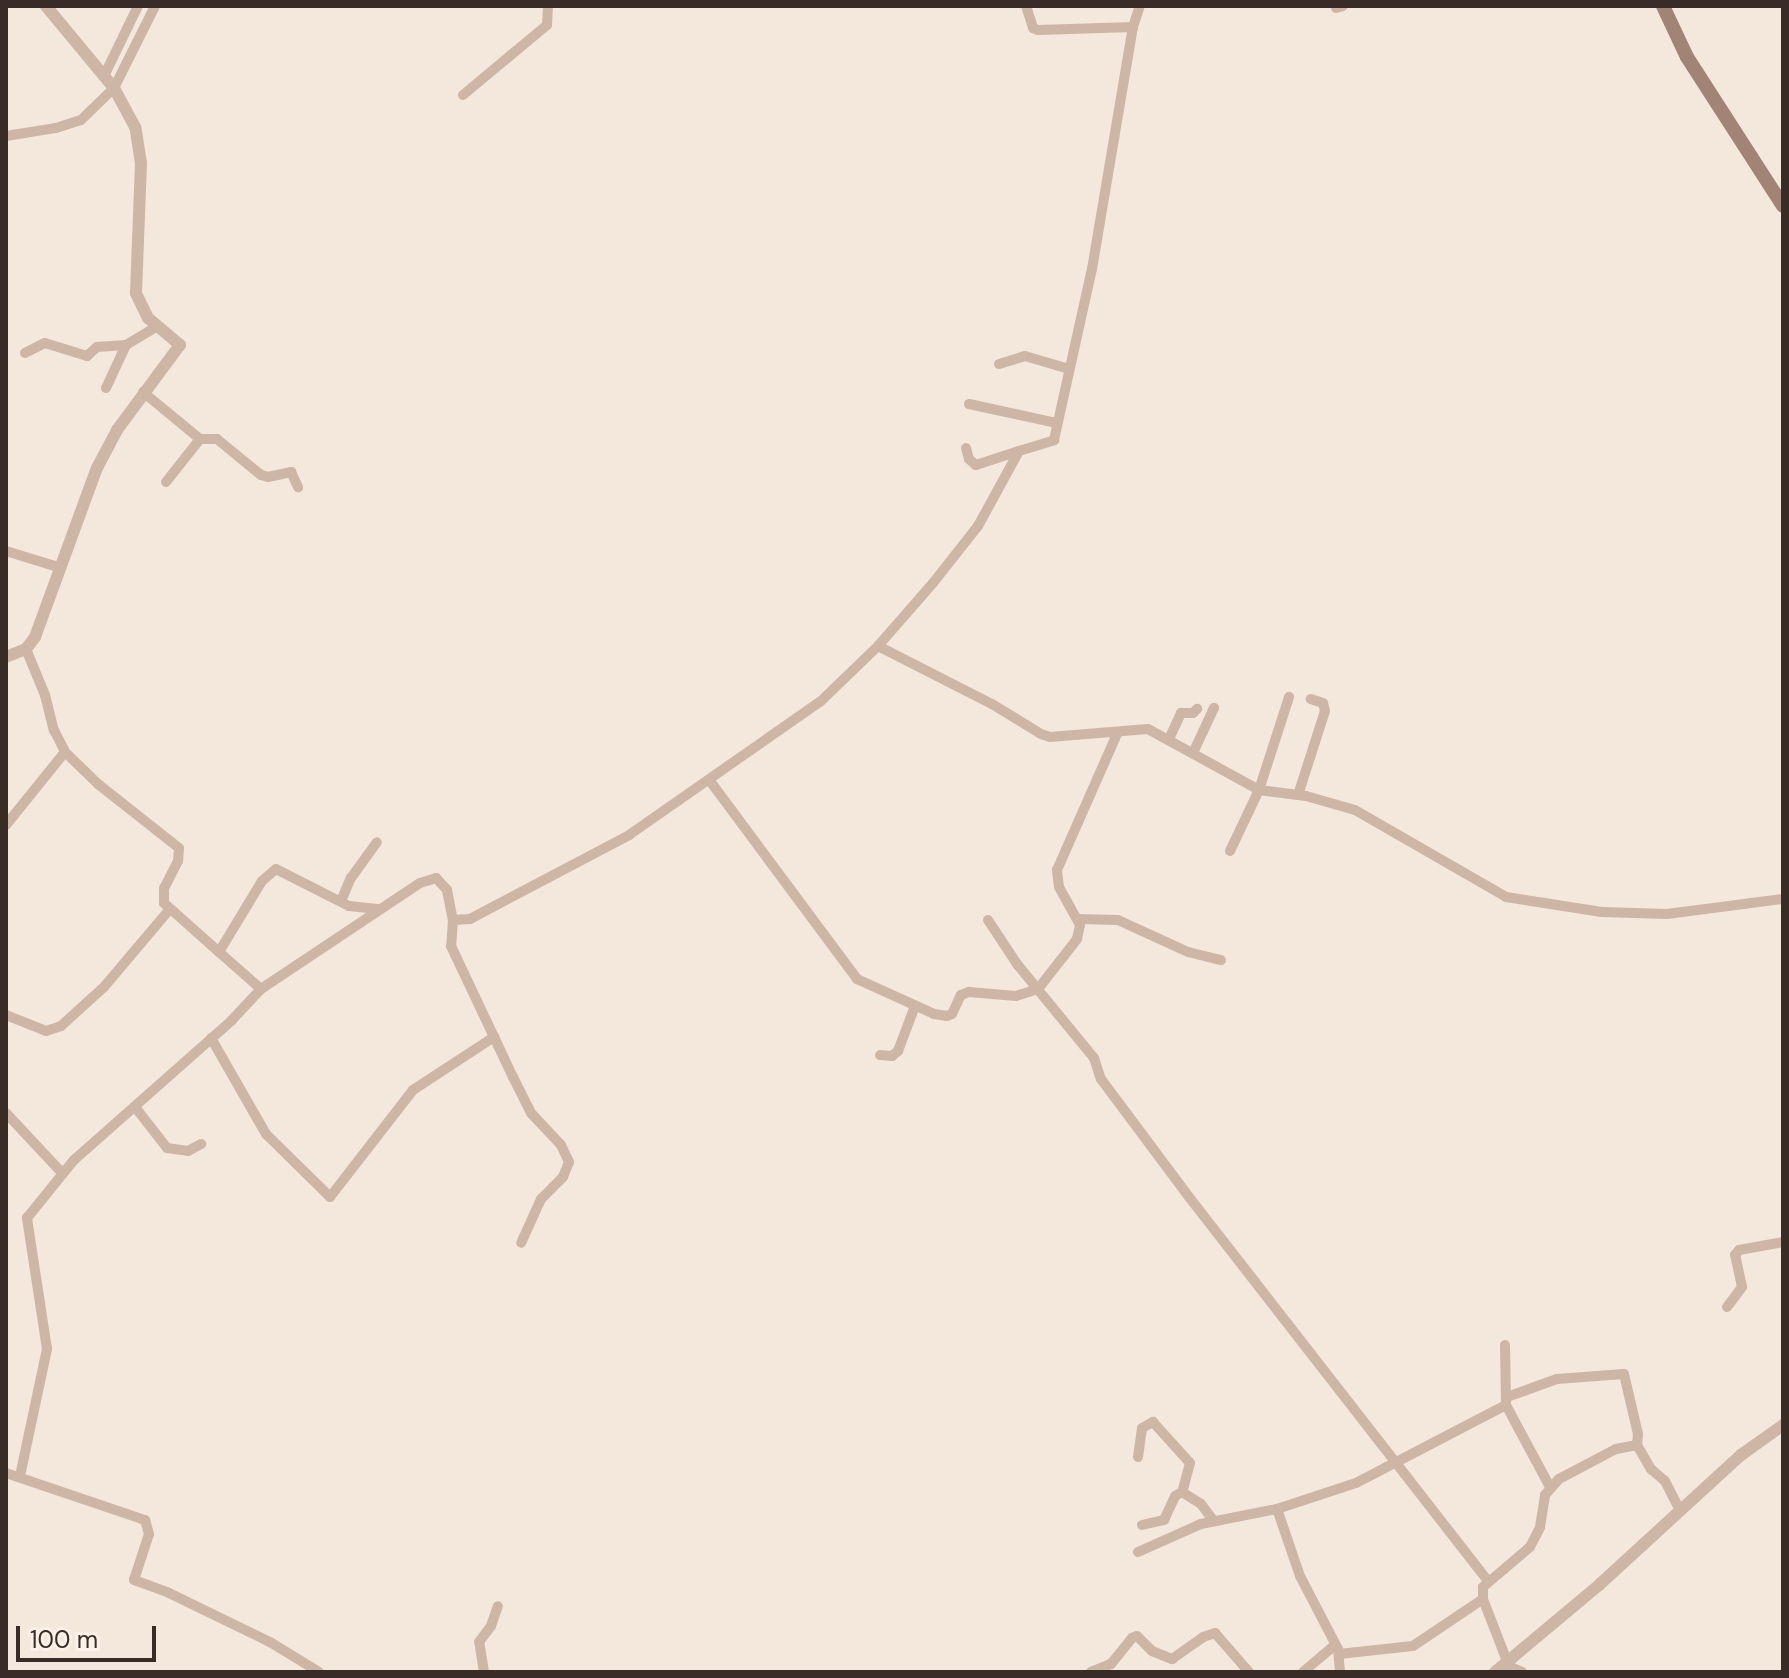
<!DOCTYPE html>
<style>
body{margin:0}
#map{position:relative;width:1789px;height:1678px;overflow:hidden;background:#f4e7db;font-family:"DM Sans",sans-serif}
div>[style]{position:absolute}
[style*='--x']{left:calc(var(--x)*1px);top:calc(var(--y)*1px);width:calc(var(--w)*1px);rotate:calc(var(--a)*1deg)}
.minor>*{height:10px;margin:-5px;padding:0 5px;transform-origin:5px;border-radius:5px;background:#ceb6a6}
.tertiary>*{height:12px;margin:-6px;padding:0 6px;transform-origin:6px;border-radius:6px;background:#ceb6a6}
.secondary>*{height:14px;margin:-7px;padding:0 7px;transform-origin:7px;border-radius:7px;background:#a28477}
span{translate:-50% -50%;white-space:nowrap;text-align:center;line-height:1.15;-webkit-text-stroke:6px #fbf1e8;paint-order:stroke}
.frame{position:absolute;inset:0;border:8px solid #392c27;pointer-events:none}
.scale{position:absolute;left:16px;top:1626px;width:140px;height:36px;box-sizing:border-box;border:4px solid #392c27;border-top:0;padding-left:10px;font-size:24px;line-height:28px;white-space:nowrap;color:#392c27;-webkit-text-stroke:6px #fbf1e8;paint-order:stroke}
</style>
<div id="map">
<div class="minor">
<i style="--x:1026;--y:6;--w:23;--a:72"></i>
<i style="--x:1033;--y:28;--w:5;--a:22"></i>
<i style="--x:1038;--y:30;--w:95;--a:-1.8"></i>
<i style="--x:1336;--y:8;--w:7;--a:-16"></i>
<i style="--x:104;--y:76;--w:78;--a:-64.1"></i>
<i style="--x:463;--y:95;--w:109;--a:-39.8"></i>
<i style="--x:547;--y:25;--w:19;--a:-87"></i>
<i style="--x:6;--y:136;--w:51;--a:-9.1"></i>
<i style="--x:56;--y:128;--w:26;--a:-18"></i>
<i style="--x:81;--y:120;--w:46;--a:-44.1"></i>
<i style="--x:114;--y:88;--w:92;--a:-63.4"></i>
<i style="--x:25;--y:353;--w:22;--a:-27"></i>
<i style="--x:45;--y:343;--w:44;--a:17.2"></i>
<i style="--x:87;--y:356;--w:13;--a:-42"></i>
<i style="--x:97;--y:347;--w:29;--a:-4"></i>
<i style="--x:126;--y:345;--w:37;--a:-31"></i>
<i style="--x:999;--y:364;--w:27;--a:-17"></i>
<i style="--x:1025;--y:356;--w:46;--a:16.5"></i>
<i style="--x:106;--y:388;--w:47;--a:-65.1"></i>
<i style="--x:143;--y:392;--w:74;--a:39.5"></i>
<i style="--x:200;--y:439;--w:17;--a:0"></i>
<i style="--x:217;--y:439;--w:57;--a:39.3"></i>
<i style="--x:261;--y:475;--w:7;--a:16"></i>
<i style="--x:268;--y:477;--w:24;--a:-12"></i>
<i style="--x:291;--y:472;--w:17;--a:65"></i>
<i style="--x:969;--y:404;--w:90;--a:12.2"></i>
<i style="--x:966;--y:448;--w:11;--a:75"></i>
<i style="--x:969;--y:459;--w:9;--a:41"></i>
<i style="--x:976;--y:465;--w:45;--a:-18"></i>
<i style="--x:166;--y:482;--w:55;--a:-51.7"></i>
<i style="--x:6;--y:551;--w:54;--a:17.1"></i>
<i style="--x:878;--y:646;--w:128;--a:27"></i>
<i style="--x:992;--y:704;--w:57;--a:31.5"></i>
<i style="--x:1041;--y:734;--w:9;--a:18"></i>
<i style="--x:1050;--y:737;--w:98;--a:-4.7"></i>
<i style="--x:1148;--y:729;--w:127;--a:28.8"></i>
<i style="--x:1259;--y:790;--w:47;--a:7.3"></i>
<i style="--x:1306;--y:796;--w:51;--a:15.9"></i>
<i style="--x:1355;--y:810;--w:174;--a:29.9"></i>
<i style="--x:1506;--y:897;--w:97;--a:8.9"></i>
<i style="--x:1602;--y:912;--w:65;--a:1.8"></i>
<i style="--x:1667;--y:914;--w:117;--a:-7.4"></i>
<i style="--x:26;--y:649;--w:50;--a:67.6"></i>
<i style="--x:45;--y:695;--w:36;--a:76"></i>
<i style="--x:54;--y:730;--w:25;--a:63"></i>
<i style="--x:65;--y:752;--w:46;--a:44.1"></i>
<i style="--x:98;--y:784;--w:103;--a:38.3"></i>
<i style="--x:179;--y:848;--w:13;--a:94"></i>
<i style="--x:178;--y:861;--w:30;--a:117"></i>
<i style="--x:164;--y:888;--w:15;--a:90"></i>
<i style="--x:164;--y:903;--w:74;--a:41.7"></i>
<i style="--x:219;--y:952;--w:83;--a:-58.8"></i>
<i style="--x:262;--y:881;--w:18;--a:-41"></i>
<i style="--x:276;--y:869;--w:82;--a:26.9"></i>
<i style="--x:349;--y:906;--w:28;--a:6"></i>
<i style="--x:1169;--y:739;--w:29;--a:-65"></i>
<i style="--x:1181;--y:713;--w:12;--a:0"></i>
<i style="--x:1193;--y:713;--w:6;--a:-45"></i>
<i style="--x:1193;--y:753;--w:50;--a:-65"></i>
<i style="--x:710;--y:781;--w:247;--a:53.4"></i>
<i style="--x:857;--y:979;--w:85;--a:24.4"></i>
<i style="--x:934;--y:1014;--w:13;--a:9"></i>
<i style="--x:947;--y:1016;--w:5;--a:-22"></i>
<i style="--x:952;--y:1014;--w:21;--a:-65"></i>
<i style="--x:961;--y:995;--w:9;--a:-21"></i>
<i style="--x:969;--y:992;--w:47;--a:4.9"></i>
<i style="--x:1016;--y:996;--w:23;--a:-18"></i>
<i style="--x:1038;--y:989;--w:63;--a:-52"></i>
<i style="--x:1077;--y:939;--w:14;--a:-78"></i>
<i style="--x:1080;--y:925;--w:43;--a:-118.9"></i>
<i style="--x:1059;--y:887;--w:17;--a:-97"></i>
<i style="--x:1057;--y:870;--w:151;--a:-66.2"></i>
<i style="--x:1298;--y:795;--w:88;--a:-72.2"></i>
<i style="--x:1325;--y:711;--w:8;--a:-104"></i>
<i style="--x:1323;--y:703;--w:13;--a:-162"></i>
<i style="--x:6;--y:825;--w:94;--a:-51.1"></i>
<i style="--x:1230;--y:851;--w:68;--a:-64.6"></i>
<i style="--x:1259;--y:790;--w:98;--a:-72.1"></i>
<i style="--x:341;--y:901;--w:25;--a:-67"></i>
<i style="--x:351;--y:878;--w:44;--a:-54.2"></i>
<i style="--x:1078;--y:919;--w:40;--a:1.4"></i>
<i style="--x:1118;--y:920;--w:77;--a:24.6"></i>
<i style="--x:1188;--y:952;--w:34;--a:14"></i>
<i style="--x:453;--y:920;--w:26;--a:94"></i>
<i style="--x:451;--y:946;--w:145;--a:64.7"></i>
<i style="--x:513;--y:1077;--w:40;--a:63.4"></i>
<i style="--x:531;--y:1113;--w:44;--a:46.8"></i>
<i style="--x:561;--y:1145;--w:19;--a:65"></i>
<i style="--x:569;--y:1162;--w:16;--a:112"></i>
<i style="--x:563;--y:1177;--w:31;--a:135"></i>
<i style="--x:541;--y:1199;--w:48;--a:114.4"></i>
<i style="--x:988;--y:920;--w:53;--a:56.6"></i>
<i style="--x:1017;--y:964;--w:122;--a:50.7"></i>
<i style="--x:1094;--y:1058;--w:22;--a:72"></i>
<i style="--x:1101;--y:1079;--w:147;--a:53.3"></i>
<i style="--x:1189;--y:1197;--w:487;--a:52.1"></i>
<i style="--x:219;--y:952;--w:56;--a:41.4"></i>
<i style="--x:6;--y:1015;--w:43;--a:21.8"></i>
<i style="--x:46;--y:1031;--w:16;--a:-18"></i>
<i style="--x:61;--y:1026;--w:58;--a:-42.2"></i>
<i style="--x:104;--y:987;--w:101;--a:-49.8"></i>
<i style="--x:211;--y:1038;--w:111;--a:60.2"></i>
<i style="--x:266;--y:1134;--w:90;--a:44.5"></i>
<i style="--x:330;--y:1197;--w:135;--a:-52.2"></i>
<i style="--x:413;--y:1090;--w:97;--a:-33.2"></i>
<i style="--x:880;--y:1055;--w:12;--a:5"></i>
<i style="--x:892;--y:1056;--w:8;--a:-40"></i>
<i style="--x:898;--y:1051;--w:48;--a:-69.3"></i>
<i style="--x:135;--y:1107;--w:52;--a:52"></i>
<i style="--x:167;--y:1148;--w:21;--a:8"></i>
<i style="--x:188;--y:1151;--w:15;--a:-28"></i>
<i style="--x:6;--y:1113;--w:83;--a:46.9"></i>
<i style="--x:1727;--y:1307;--w:25;--a:-53"></i>
<i style="--x:1742;--y:1287;--w:33;--a:-102"></i>
<i style="--x:1735;--y:1255;--w:6;--a:-51"></i>
<i style="--x:1739;--y:1250;--w:45;--a:-10.3"></i>
<i style="--x:1505;--y:1345;--w:60;--a:89"></i>
<i style="--x:1506;--y:1405;--w:93;--a:61.8"></i>
<i style="--x:1507;--y:1397;--w:53;--a:-19.8"></i>
<i style="--x:1557;--y:1379;--w:67;--a:-4.3"></i>
<i style="--x:1624;--y:1374;--w:62;--a:76.9"></i>
<i style="--x:1638;--y:1434;--w:11;--a:95"></i>
<i style="--x:1138;--y:1457;--w:29;--a:-82"></i>
<i style="--x:1142;--y:1428;--w:13;--a:-29"></i>
<i style="--x:1153;--y:1422;--w:55;--a:47.9"></i>
<i style="--x:1190;--y:1463;--w:30;--a:105"></i>
<i style="--x:6;--y:1473;--w:147;--a:18.7"></i>
<i style="--x:145;--y:1520;--w:15;--a:74"></i>
<i style="--x:149;--y:1534;--w:48;--a:108.1"></i>
<i style="--x:134;--y:1580;--w:37;--a:20"></i>
<i style="--x:169;--y:1593;--w:112;--a:25.9"></i>
<i style="--x:270;--y:1642;--w:57;--a:31.5"></i>
<i style="--x:20;--y:1476;--w:130;--a:-78"></i>
<i style="--x:47;--y:1349;--w:133;--a:-98.7"></i>
<i style="--x:27;--y:1218;--w:75;--a:-51"></i>
<i style="--x:74;--y:1160;--w:211;--a:-41.5"></i>
<i style="--x:232;--y:1020;--w:42;--a:-46.9"></i>
<i style="--x:261;--y:989;--w:191;--a:-33.7"></i>
<i style="--x:420;--y:883;--w:17;--a:-17"></i>
<i style="--x:436;--y:878;--w:16;--a:47"></i>
<i style="--x:447;--y:890;--w:31;--a:79"></i>
<i style="--x:453;--y:920;--w:17;--a:-3"></i>
<i style="--x:470;--y:919;--w:180;--a:-27.8"></i>
<i style="--x:629;--y:835;--w:233;--a:-34.9"></i>
<i style="--x:820;--y:702;--w:81;--a:-44"></i>
<i style="--x:878;--y:646;--w:84;--a:-48.9"></i>
<i style="--x:933;--y:583;--w:73;--a:-51.7"></i>
<i style="--x:978;--y:526;--w:85;--a:-61.3"></i>
<i style="--x:1019;--y:451;--w:37;--a:-17"></i>
<i style="--x:1054;--y:440;--w:175;--a:-77.5"></i>
<i style="--x:1092;--y:269;--w:245;--a:-80.4"></i>
<i style="--x:1133;--y:27;--w:22;--a:-72"></i>
<i style="--x:1142;--y:1525;--w:23;--a:-13"></i>
<i style="--x:1164;--y:1520;--w:26;--a:-65"></i>
<i style="--x:1175;--y:1496;--w:8;--a:-30"></i>
<i style="--x:1182;--y:1492;--w:22;--a:32"></i>
<i style="--x:1201;--y:1504;--w:21;--a:53"></i>
<i style="--x:1138;--y:1552;--w:69;--a:-24"></i>
<i style="--x:1201;--y:1524;--w:77;--a:-11.2"></i>
<i style="--x:1339;--y:1654;--w:74;--a:-6.2"></i>
<i style="--x:1413;--y:1646;--w:84;--a:-33.9"></i>
<i style="--x:1507;--y:1661;--w:66;--a:-111.2"></i>
<i style="--x:1483;--y:1599;--w:12;--a:-90"></i>
<i style="--x:1483;--y:1587;--w:62;--a:-40.4"></i>
<i style="--x:1530;--y:1547;--w:22;--a:-63"></i>
<i style="--x:1540;--y:1527;--w:32;--a:-81"></i>
<i style="--x:1545;--y:1495;--w:21;--a:-49"></i>
<i style="--x:1559;--y:1479;--w:64;--a:-27.8"></i>
<i style="--x:1616;--y:1449;--w:21;--a:-11"></i>
<i style="--x:1637;--y:1445;--w:28;--a:60"></i>
<i style="--x:1651;--y:1469;--w:18;--a:41"></i>
<i style="--x:1665;--y:1481;--w:33;--a:63"></i>
<i style="--x:1504;--y:1664;--w:20;--a:24"></i>
<i style="--x:484;--y:1672;--w:30;--a:-99"></i>
<i style="--x:479;--y:1642;--w:20;--a:-53"></i>
<i style="--x:491;--y:1626;--w:21;--a:-71"></i>
<i style="--x:1091;--y:1672;--w:22;--a:-22"></i>
<i style="--x:1111;--y:1664;--w:33;--a:-51"></i>
<i style="--x:1132;--y:1638;--w:5;--a:-22"></i>
<i style="--x:1137;--y:1636;--w:21;--a:45"></i>
<i style="--x:1152;--y:1651;--w:22;--a:22"></i>
<i style="--x:1172;--y:1659;--w:38;--a:-35"></i>
<i style="--x:1203;--y:1637;--w:13;--a:-18"></i>
<i style="--x:1215;--y:1633;--w:52;--a:48.9"></i>
<i style="--x:1303;--y:1672;--w:42;--a:-40.2"></i>
<i style="--x:1340;--y:1672;--w:23;--a:-95"></i>
<i style="--x:1338;--y:1649;--w:82;--a:-117.5"></i>
<i style="--x:1300;--y:1576;--w:71;--a:-108.9"></i>
<i style="--x:1277;--y:1509;--w:83;--a:-18.2"></i>
<i style="--x:1356;--y:1483;--w:169;--a:-27.5"></i>
</div>
<div class="tertiary">
<i style="--x:6;--y:657;--w:22;--a:-22"></i>
<i style="--x:26;--y:649;--w:15;--a:-53"></i>
<i style="--x:35;--y:637;--w:180;--a:-69.9"></i>
<i style="--x:97;--y:468;--w:43;--a:-62.2"></i>
<i style="--x:117;--y:430;--w:106;--a:-53.5"></i>
<i style="--x:180;--y:345;--w:42;--a:-139.8"></i>
<i style="--x:148;--y:318;--w:28;--a:-116"></i>
<i style="--x:136;--y:293;--w:130;--a:-87.8"></i>
<i style="--x:141;--y:163;--w:36;--a:-99"></i>
<i style="--x:135;--y:127;--w:44;--a:-118.3"></i>
<i style="--x:114;--y:88;--w:107;--a:-129.7"></i>
<i style="--x:1495;--y:1672;--w:136;--a:-39.9"></i>
<i style="--x:1599;--y:1585;--w:193;--a:-42.5"></i>
<i style="--x:1741;--y:1455;--w:52;--a:-35.5"></i>
</div>
<div class="secondary">
<i style="--x:1663;--y:6;--w:56;--a:64.8"></i>
<i style="--x:1687;--y:57;--w:177;--a:57.2"></i>
</div>
<div class="frame"></div>
<div class="scale">100 m</div>
</div>
